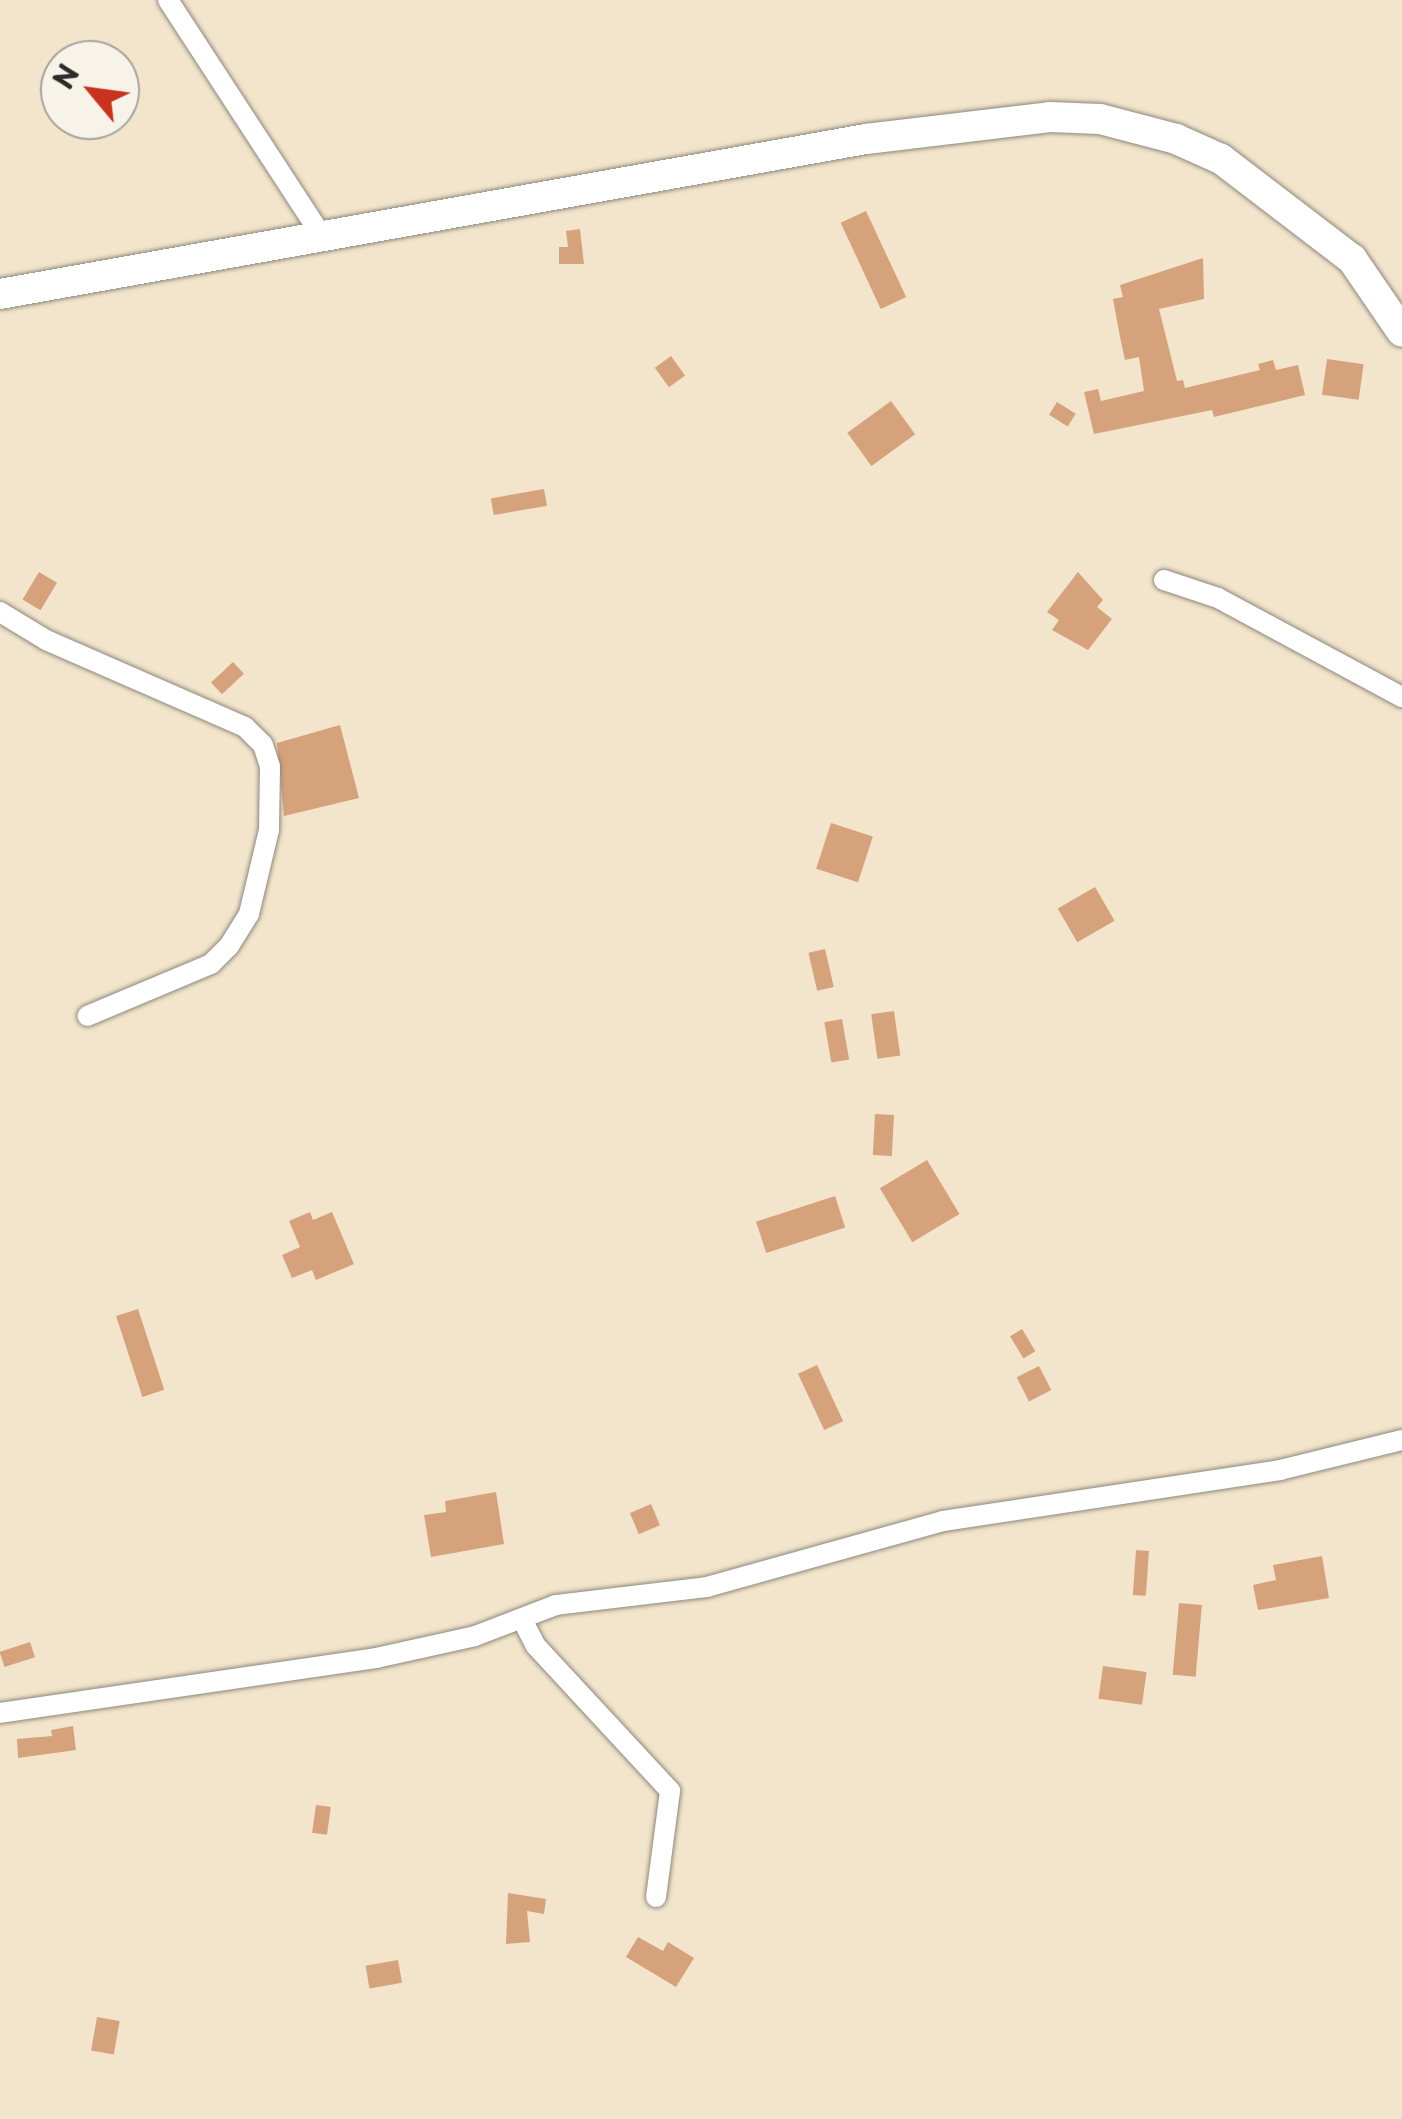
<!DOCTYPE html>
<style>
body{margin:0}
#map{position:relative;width:1402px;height:2119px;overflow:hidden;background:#f2e5cc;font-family:"Playpen Sans",sans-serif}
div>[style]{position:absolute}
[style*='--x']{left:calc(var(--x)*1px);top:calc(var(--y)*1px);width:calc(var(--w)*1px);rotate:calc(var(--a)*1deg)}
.building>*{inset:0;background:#d6a27c;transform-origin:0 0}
.roads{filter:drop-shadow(0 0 2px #8e887c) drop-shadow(0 0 2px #8e887c)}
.street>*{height:20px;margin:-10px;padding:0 10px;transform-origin:10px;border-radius:10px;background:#fff}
.secondary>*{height:30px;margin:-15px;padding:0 15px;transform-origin:15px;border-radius:15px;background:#fff}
span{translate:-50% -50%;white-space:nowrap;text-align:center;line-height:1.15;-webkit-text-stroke:9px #f7f3e8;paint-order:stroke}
.north{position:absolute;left:40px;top:40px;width:100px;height:100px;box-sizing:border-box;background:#f7f3e8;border:2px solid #a5a39c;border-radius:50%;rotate:299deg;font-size:28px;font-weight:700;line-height:40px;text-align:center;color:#2b2b2b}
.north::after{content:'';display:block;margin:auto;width:35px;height:45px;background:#c8321e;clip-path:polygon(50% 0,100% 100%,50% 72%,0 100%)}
</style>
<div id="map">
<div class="building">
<i style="left:866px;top:211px;width:95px;height:28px;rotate:65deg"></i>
<i style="clip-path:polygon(580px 229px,584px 264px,559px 264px,559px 247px,568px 247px,566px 231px)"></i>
<i style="clip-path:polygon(1203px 258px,1204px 299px,1159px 309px,1177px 381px,1183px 380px,1185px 388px,1260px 370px,1258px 364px,1273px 360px,1276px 370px,1298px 365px,1305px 395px,1214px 417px,1212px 410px,1094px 434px,1084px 392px,1098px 389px,1101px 401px,1144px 391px,1139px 357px,1125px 360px,1120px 337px,1113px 299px,1123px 297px,1120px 285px)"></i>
<i style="left:671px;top:356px;width:24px;height:20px;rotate:54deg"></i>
<i style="left:1327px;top:359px;width:37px;height:36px;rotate:8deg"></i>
<i style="left:891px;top:401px;width:41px;height:54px;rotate:54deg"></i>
<i style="left:1057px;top:402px;width:22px;height:15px;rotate:32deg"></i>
<i style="left:544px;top:489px;width:17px;height:54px;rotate:80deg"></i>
<i style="left:39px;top:572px;width:21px;height:32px;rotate:31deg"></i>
<i style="clip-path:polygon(1078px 572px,1103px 600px,1097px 607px,1112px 619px,1088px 650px,1052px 630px,1059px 620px,1047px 612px)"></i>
<i style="left:233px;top:662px;width:16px;height:30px;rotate:47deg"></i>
<i style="clip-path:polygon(340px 725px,359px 798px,284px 816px,277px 743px)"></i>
<i style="left:831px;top:823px;width:44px;height:48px;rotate:18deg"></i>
<i style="left:1095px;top:887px;width:39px;height:43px;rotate:60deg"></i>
<i style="left:825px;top:949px;width:39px;height:17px;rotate:77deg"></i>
<i style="left:894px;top:1011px;width:45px;height:23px;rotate:82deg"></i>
<i style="left:842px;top:1019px;width:41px;height:18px;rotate:80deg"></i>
<i style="left:875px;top:1114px;width:19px;height:41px;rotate:3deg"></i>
<i style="left:927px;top:1160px;width:63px;height:55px;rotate:59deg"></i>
<i style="left:835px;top:1196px;width:33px;height:83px;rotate:72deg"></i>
<i style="clip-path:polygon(310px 1212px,313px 1220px,332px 1212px,354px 1264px,316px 1280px,312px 1270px,292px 1278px,282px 1255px,300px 1247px,289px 1221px)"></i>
<i style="left:138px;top:1309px;width:85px;height:23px;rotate:72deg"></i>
<i style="left:1022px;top:1329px;width:26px;height:14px;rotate:59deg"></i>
<i style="left:817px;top:1365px;width:62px;height:21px;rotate:65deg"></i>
<i style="left:1039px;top:1366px;width:27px;height:25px;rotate:63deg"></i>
<i style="clip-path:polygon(496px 1492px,504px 1544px,431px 1557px,424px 1515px,446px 1512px,445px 1501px)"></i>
<i style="left:651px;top:1504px;width:23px;height:23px;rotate:67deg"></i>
<i style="left:1136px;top:1550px;width:13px;height:45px;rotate:4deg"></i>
<i style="clip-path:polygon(1322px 1556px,1329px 1598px,1258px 1610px,1253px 1585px,1276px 1580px,1273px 1565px)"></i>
<i style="left:1179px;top:1603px;width:23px;height:72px;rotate:5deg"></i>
<i style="left:30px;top:1642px;width:16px;height:32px;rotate:72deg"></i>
<i style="left:1103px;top:1666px;width:44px;height:33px;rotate:8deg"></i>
<i style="clip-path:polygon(73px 1726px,76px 1750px,18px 1758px,17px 1739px,52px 1736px,51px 1730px)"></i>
<i style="left:316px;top:1805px;width:15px;height:28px;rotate:8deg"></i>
<i style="clip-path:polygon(508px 1893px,546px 1899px,544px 1914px,527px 1911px,530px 1942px,506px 1944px)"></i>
<i style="clip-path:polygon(638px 1937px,663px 1951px,668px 1942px,694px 1958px,676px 1987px,626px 1957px)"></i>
<i style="left:398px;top:1960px;width:23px;height:33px;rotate:80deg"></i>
<i style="left:97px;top:2017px;width:23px;height:34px;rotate:10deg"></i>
</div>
<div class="roads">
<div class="street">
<i style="--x:168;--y:0;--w:277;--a:56.9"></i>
<i style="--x:1164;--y:580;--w:57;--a:18.4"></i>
<i style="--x:1218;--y:598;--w:209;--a:28.3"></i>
<i style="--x:0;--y:612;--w:54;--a:31.3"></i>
<i style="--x:46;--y:640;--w:217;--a:23.6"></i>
<i style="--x:245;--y:727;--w:25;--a:45"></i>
<i style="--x:263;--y:745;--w:22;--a:72"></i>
<i style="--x:270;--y:766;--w:64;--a:90.9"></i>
<i style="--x:269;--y:830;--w:86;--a:103.4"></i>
<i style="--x:249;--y:914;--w:38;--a:122"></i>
<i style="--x:229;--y:946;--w:25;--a:135"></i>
<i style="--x:211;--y:964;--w:134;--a:157.2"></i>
<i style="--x:523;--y:1621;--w:27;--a:63"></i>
<i style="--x:535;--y:1645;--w:199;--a:47.2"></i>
<i style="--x:670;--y:1791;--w:107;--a:97.5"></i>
<i style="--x:0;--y:1713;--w:380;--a:-8.3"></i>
<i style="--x:376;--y:1658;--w:101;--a:-12.5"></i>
<i style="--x:475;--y:1636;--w:87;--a:-20.9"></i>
<i style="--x:556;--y:1605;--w:152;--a:-6.8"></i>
<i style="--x:707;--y:1587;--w:245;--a:-15.6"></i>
<i style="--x:943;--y:1521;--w:341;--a:-8.6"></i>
<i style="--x:1280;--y:1470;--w:126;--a:-13.8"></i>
</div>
<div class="secondary">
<i style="--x:0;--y:294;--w:880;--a:-10.15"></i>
<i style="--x:866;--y:139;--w:185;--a:-6.8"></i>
<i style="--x:1050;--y:117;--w:50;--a:2.3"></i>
<i style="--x:1100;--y:119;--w:79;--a:14.7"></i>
<i style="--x:1176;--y:139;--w:49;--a:24"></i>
<i style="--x:1221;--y:159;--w:165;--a:37.4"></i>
<i style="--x:1352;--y:259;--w:88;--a:55.6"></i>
</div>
</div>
<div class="north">N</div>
</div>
